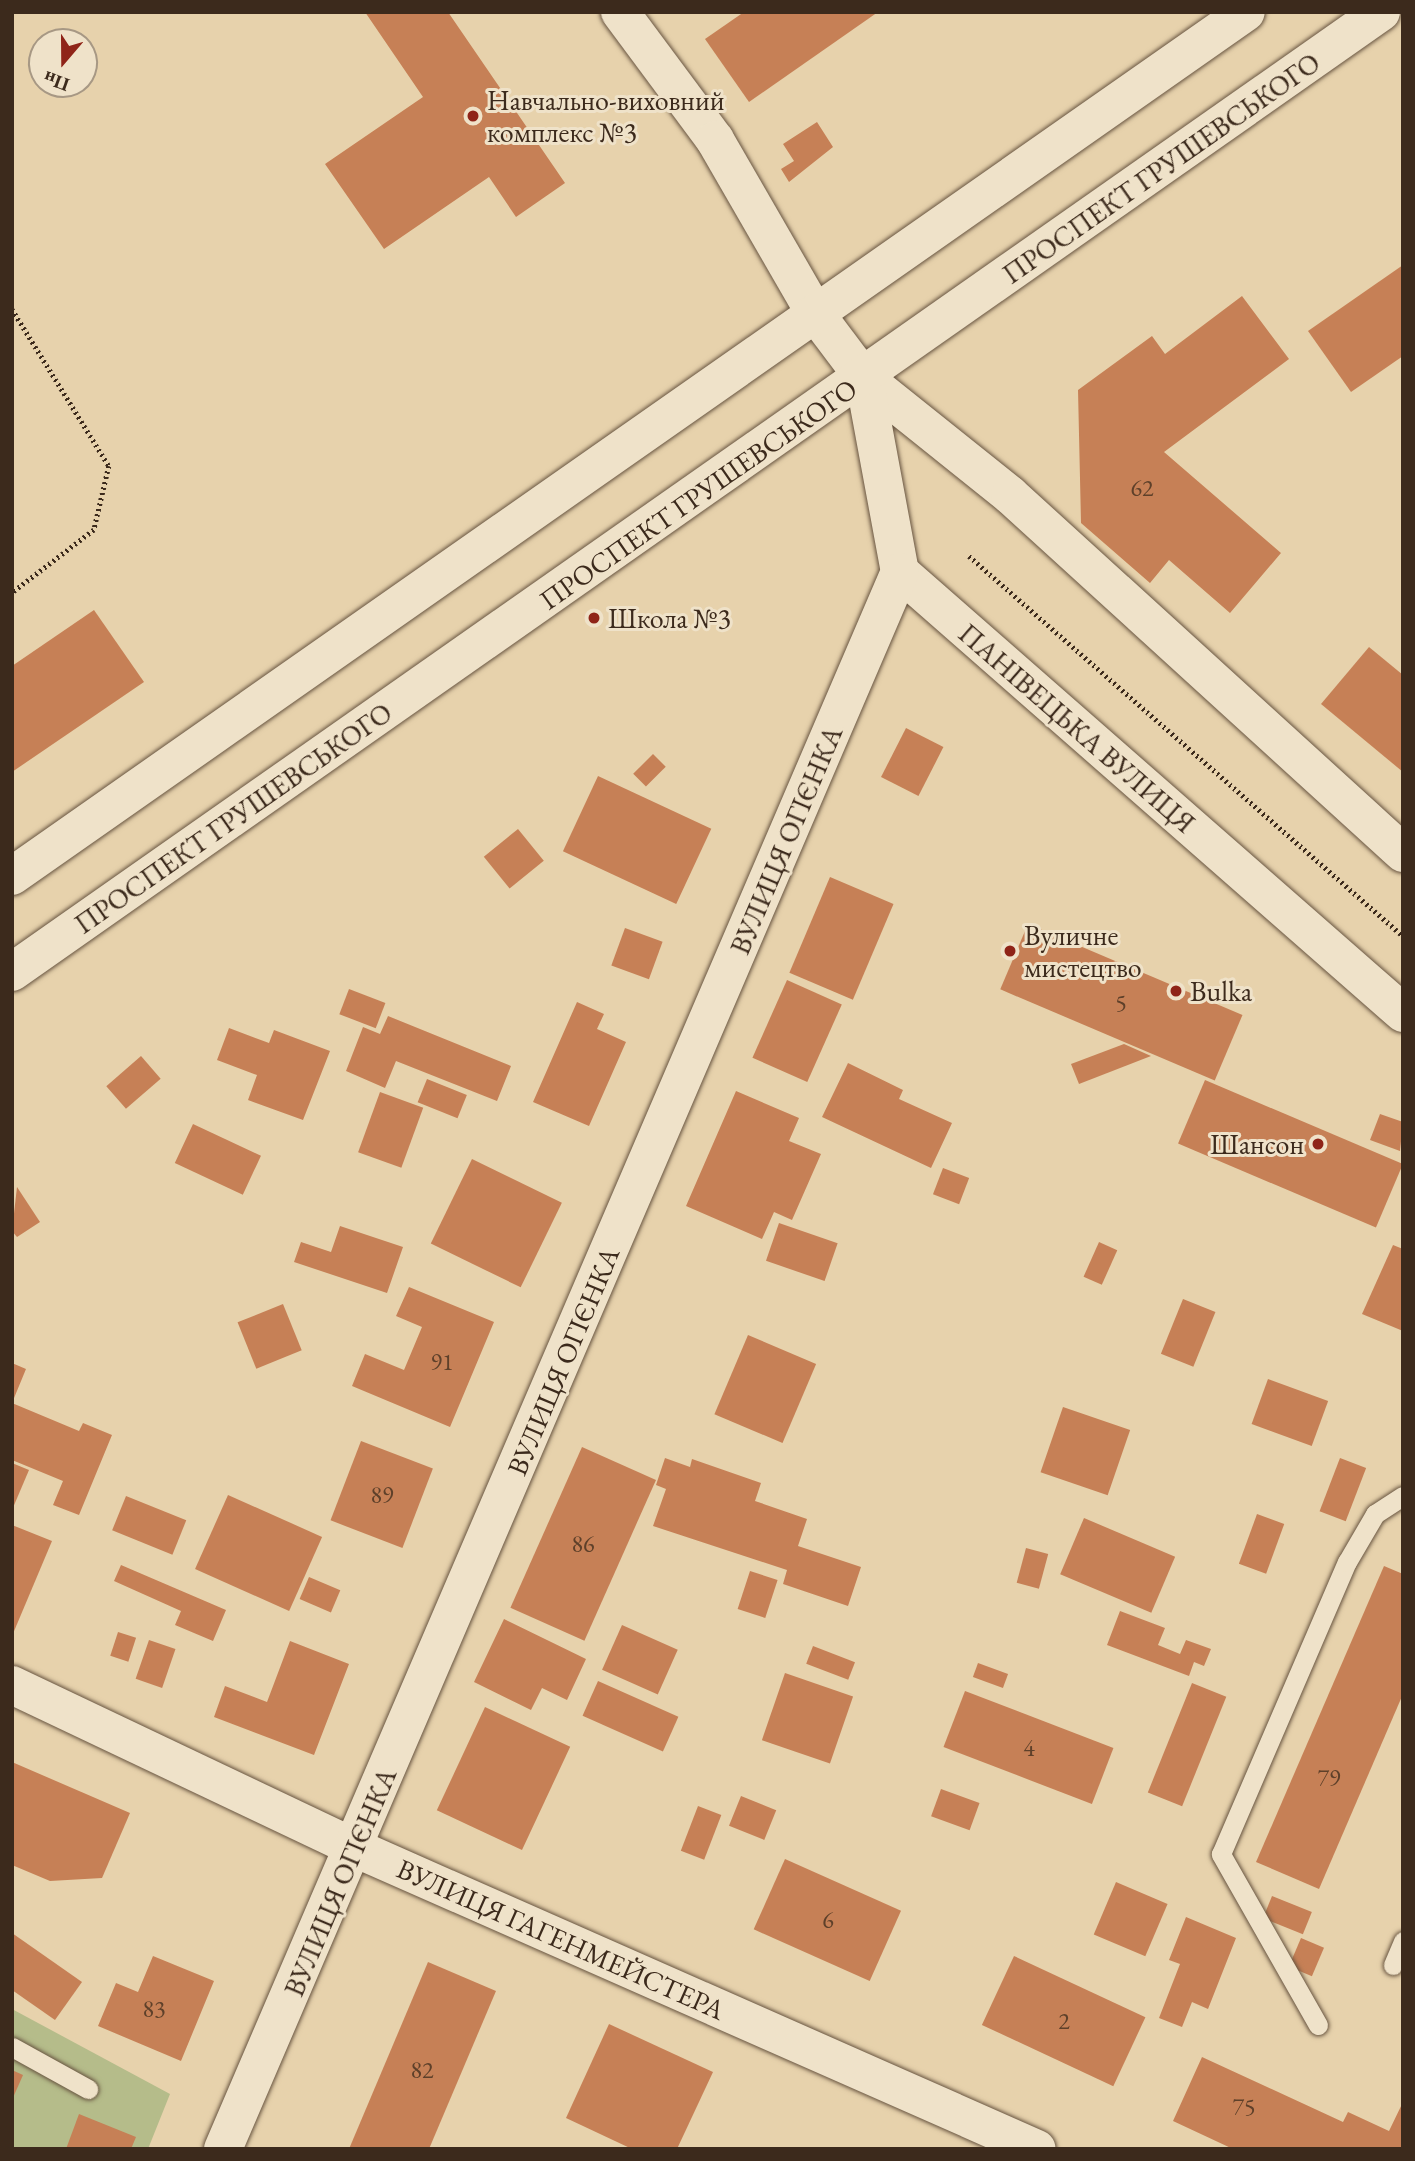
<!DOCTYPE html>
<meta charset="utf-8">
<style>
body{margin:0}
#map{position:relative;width:1415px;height:2161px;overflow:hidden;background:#e7d2ac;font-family:"EB Garamond",serif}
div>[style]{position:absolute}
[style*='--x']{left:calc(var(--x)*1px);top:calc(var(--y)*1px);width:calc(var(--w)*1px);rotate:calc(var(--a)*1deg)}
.green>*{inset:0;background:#b5bc8a}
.building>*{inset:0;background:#c68056;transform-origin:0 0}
.path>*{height:4.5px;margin-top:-2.25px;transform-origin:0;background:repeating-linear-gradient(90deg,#3c2a1c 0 2px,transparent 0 5.5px)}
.roads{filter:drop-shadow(0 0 2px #675440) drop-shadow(0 0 2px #675440)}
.service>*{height:19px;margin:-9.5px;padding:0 9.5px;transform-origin:9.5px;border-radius:9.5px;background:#efe2c9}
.minor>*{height:38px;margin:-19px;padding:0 19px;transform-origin:19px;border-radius:19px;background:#efe2c9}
.secondary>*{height:38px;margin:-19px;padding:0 19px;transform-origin:19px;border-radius:19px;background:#efe2c9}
.dots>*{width:19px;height:19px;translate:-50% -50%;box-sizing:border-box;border:4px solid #efe2c9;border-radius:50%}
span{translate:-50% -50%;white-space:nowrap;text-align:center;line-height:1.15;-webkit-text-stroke:6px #efe2c9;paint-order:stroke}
.number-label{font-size:24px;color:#5e402a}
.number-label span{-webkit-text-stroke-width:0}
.poi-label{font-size:28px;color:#3c2a1c}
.left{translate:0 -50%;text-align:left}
.right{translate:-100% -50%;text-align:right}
.street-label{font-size:28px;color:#3c2a1c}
.frame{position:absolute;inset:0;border:14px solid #3c2a1c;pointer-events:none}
.north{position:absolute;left:28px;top:28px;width:70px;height:70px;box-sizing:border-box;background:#efe2c9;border:2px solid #a79884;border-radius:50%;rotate:200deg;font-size:19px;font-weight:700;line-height:28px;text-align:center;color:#3c2a1c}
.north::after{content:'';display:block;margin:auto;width:24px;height:32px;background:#8f2418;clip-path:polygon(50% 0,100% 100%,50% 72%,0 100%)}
</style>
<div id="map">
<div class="green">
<i style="clip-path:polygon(12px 2009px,170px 2094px,148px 2149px,12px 2149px)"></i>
</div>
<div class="building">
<i style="clip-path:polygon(365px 12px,448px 12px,565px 183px,516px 217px,489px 177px,384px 249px,325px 164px,423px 97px)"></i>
<i style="clip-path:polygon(744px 12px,878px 12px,749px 102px,705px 39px)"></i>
<i style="clip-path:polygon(817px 122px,833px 147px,789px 182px,781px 169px,794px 161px,783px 144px)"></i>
<i style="clip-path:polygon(1403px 265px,1403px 356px,1351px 392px,1308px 331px)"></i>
<i style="clip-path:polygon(1242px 296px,1289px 359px,1164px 452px,1281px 553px,1230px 613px,1169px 560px,1150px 583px,1081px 523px,1078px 390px,1152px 336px,1165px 354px)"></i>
<i style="clip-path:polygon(94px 610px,144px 682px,12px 772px,12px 666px)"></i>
<i style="clip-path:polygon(1369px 647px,1403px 675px,1403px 772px,1321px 704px)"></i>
<i style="left:906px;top:728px;width:42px;height:55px;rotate:27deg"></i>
<i style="left:653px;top:754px;width:18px;height:28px;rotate:45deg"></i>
<i style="left:598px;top:776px;width:125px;height:83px;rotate:25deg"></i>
<i style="left:518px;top:829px;width:41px;height:44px;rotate:51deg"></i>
<i style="left:830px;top:877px;width:69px;height:104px;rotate:23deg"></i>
<i style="left:1028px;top:924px;width:233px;height:71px;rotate:23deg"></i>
<i style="left:625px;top:928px;width:40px;height:40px;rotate:20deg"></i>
<i style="left:787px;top:980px;width:60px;height:85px;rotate:24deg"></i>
<i style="left:349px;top:989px;width:39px;height:27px;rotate:21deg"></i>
<i style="clip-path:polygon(577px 1002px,604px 1014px,597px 1029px,626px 1042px,589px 1126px,533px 1102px)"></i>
<i style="clip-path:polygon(388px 1016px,511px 1066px,497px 1101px,396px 1061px,385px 1088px,346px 1071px,363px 1027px,380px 1034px)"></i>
<i style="clip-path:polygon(229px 1028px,269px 1043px,274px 1030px,330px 1051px,303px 1120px,248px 1100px,257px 1075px,217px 1060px)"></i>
<i style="clip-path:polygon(1124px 1044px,1151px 1056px,1079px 1084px,1071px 1064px)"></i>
<i style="left:141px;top:1056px;width:30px;height:46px;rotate:49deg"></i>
<i style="clip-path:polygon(848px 1063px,903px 1090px,899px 1099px,952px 1123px,931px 1168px,822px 1117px)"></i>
<i style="left:427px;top:1079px;width:43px;height:25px;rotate:22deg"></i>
<i style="left:1205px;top:1080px;width:215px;height:69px;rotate:23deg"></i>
<i style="clip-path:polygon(736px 1091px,799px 1118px,789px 1141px,821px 1154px,792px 1220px,774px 1212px,762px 1239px,686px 1206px)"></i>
<i style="left:380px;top:1092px;width:46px;height:64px;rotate:20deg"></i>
<i style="clip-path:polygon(1380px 1114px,1403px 1122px,1400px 1151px,1370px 1140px)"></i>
<i style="left:193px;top:1124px;width:75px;height:43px;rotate:25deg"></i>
<i style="left:472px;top:1159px;width:100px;height:94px;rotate:26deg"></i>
<i style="left:943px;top:1168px;width:28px;height:28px;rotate:21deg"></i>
<i style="clip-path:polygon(17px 1187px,40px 1222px,17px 1237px,12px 1231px)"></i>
<i style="left:779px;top:1223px;width:62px;height:40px;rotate:19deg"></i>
<i style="clip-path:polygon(340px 1226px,403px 1247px,387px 1293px,294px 1262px,301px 1242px,331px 1252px)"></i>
<i style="left:1099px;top:1242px;width:20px;height:38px;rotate:24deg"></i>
<i style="clip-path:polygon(1393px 1245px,1403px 1249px,1403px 1331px,1362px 1314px)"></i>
<i style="clip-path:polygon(409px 1287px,494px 1322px,450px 1427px,352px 1386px,365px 1354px,404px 1370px,422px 1327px,396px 1316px)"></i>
<i style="left:1183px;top:1299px;width:35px;height:59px;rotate:22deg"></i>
<i style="left:283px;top:1304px;width:50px;height:49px;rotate:68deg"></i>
<i style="left:748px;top:1335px;width:74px;height:86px;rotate:23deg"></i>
<i style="clip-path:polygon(12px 1363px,26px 1369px,12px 1403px,79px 1431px,83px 1423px,112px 1435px,79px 1515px,53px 1505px,63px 1481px,12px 1460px)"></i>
<i style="left:1268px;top:1379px;width:64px;height:48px;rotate:20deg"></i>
<i style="left:1063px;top:1407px;width:71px;height:69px;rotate:19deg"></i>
<i style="left:361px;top:1441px;width:77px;height:85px;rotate:21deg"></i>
<i style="left:582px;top:1447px;width:81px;height:176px;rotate:24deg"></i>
<i style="clip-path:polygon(665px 1458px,690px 1467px,692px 1459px,761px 1483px,755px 1501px,807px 1519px,798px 1546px,861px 1567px,848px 1606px,783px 1584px,787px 1570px,653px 1526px,666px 1489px,656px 1485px)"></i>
<i style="left:1340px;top:1458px;width:28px;height:57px;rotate:21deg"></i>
<i style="clip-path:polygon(12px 1463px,29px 1470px,12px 1510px)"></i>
<i style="left:228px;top:1495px;width:103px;height:81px;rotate:24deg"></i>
<i style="left:126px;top:1496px;width:65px;height:37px;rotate:22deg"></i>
<i style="left:1257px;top:1514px;width:29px;height:53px;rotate:20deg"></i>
<i style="left:1084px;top:1518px;width:99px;height:61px;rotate:23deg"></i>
<i style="clip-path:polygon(12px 1525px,52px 1541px,12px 1636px)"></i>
<i style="left:1026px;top:1548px;width:23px;height:36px;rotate:15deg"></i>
<i style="clip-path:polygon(121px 1565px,226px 1610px,213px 1641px,175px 1625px,181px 1611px,114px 1581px)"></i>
<i style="clip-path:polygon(1384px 1566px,1403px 1574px,1403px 1694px,1319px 1889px,1256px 1862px)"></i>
<i style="left:750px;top:1571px;width:29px;height:40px;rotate:18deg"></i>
<i style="left:309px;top:1577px;width:34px;height:24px;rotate:23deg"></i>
<i style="clip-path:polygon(1120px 1611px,1165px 1628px,1158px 1645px,1180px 1654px,1186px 1640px,1211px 1649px,1204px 1666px,1194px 1662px,1189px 1676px,1107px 1645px)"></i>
<i style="clip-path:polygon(504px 1619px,586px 1659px,567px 1700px,542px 1688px,531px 1710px,474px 1682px)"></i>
<i style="left:622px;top:1625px;width:61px;height:49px;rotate:24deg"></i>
<i style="left:118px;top:1632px;width:19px;height:25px;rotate:18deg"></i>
<i style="left:149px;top:1640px;width:28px;height:41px;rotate:19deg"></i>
<i style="clip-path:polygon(290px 1641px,349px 1664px,314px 1755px,214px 1717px,225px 1686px,267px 1702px)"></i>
<i style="left:813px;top:1646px;width:45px;height:19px;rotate:21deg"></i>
<i style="left:978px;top:1663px;width:32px;height:15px;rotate:20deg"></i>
<i style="left:785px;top:1673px;width:72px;height:71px;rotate:19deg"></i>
<i style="left:598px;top:1681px;width:88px;height:38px;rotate:24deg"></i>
<i style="left:1192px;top:1683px;width:37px;height:118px;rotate:22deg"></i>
<i style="left:965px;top:1691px;width:159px;height:60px;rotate:21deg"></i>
<i style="left:485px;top:1707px;width:94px;height:114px;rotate:25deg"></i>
<i style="clip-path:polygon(12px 1762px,130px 1813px,102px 1878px,50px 1881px,12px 1865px)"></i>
<i style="left:941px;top:1789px;width:41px;height:29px;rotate:20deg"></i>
<i style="left:741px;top:1796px;width:38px;height:32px;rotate:22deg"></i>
<i style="left:698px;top:1806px;width:25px;height:48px;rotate:21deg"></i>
<i style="left:785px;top:1859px;width:127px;height:77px;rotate:24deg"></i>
<i style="left:1116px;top:1882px;width:56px;height:57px;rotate:23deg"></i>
<i style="left:1272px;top:1896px;width:43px;height:24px;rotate:22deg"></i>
<i style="clip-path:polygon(1186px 1917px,1236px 1938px,1208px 2009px,1192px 2002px,1182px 2027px,1159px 2018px,1180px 1964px,1169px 1960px)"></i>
<i style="clip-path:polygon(12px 1933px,82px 1982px,55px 2020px,12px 1990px)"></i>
<i style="left:1301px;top:1938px;width:25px;height:31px;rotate:23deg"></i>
<i style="clip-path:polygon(153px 1956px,214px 1981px,181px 2061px,98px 2026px,116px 1983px,138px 1992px)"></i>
<i style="left:1014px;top:1956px;width:145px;height:76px;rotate:25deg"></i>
<i style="clip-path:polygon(428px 1962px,496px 1991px,429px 2149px,349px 2149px)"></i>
<i style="clip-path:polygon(609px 2024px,713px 2072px,677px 2149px,632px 2149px,566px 2118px)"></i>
<i style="clip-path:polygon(1202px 2057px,1343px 2122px,1348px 2112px,1389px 2131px,1403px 2102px,1403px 2149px,1233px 2149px,1173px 2121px)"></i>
<i style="clip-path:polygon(12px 2070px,23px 2075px,12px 2100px)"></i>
<i style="clip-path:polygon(79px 2114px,136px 2137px,131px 2149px,66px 2149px)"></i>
</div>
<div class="path">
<i style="--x:12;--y:309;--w:185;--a:58.3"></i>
<i style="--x:109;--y:466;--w:66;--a:103.2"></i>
<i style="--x:94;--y:530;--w:103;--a:142.5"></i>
<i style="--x:969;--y:556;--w:577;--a:41.2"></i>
</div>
<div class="roads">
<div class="service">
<i style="--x:1393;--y:1965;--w:26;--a:-67"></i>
<i style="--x:1318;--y:2025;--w:197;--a:-119.6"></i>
<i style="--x:1221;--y:1854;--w:318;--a:-66.7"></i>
<i style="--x:1347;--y:1562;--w:56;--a:-59.7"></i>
<i style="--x:1375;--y:1514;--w:33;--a:-33"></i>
<i style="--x:12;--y:2047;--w:87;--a:28.9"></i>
</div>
<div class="minor">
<i style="--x:620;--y:12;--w:159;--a:53.4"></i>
<i style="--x:715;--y:140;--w:200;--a:60"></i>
<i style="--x:815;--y:313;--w:81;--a:53"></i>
<i style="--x:864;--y:378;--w:187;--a:38.7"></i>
<i style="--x:1010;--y:495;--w:532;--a:42.33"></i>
<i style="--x:864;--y:378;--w:197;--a:79.5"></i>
<i style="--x:900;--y:572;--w:669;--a:41.24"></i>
<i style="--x:12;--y:1685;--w:380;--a:25.4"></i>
<i style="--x:355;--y:1848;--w:745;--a:23.81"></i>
<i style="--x:223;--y:2149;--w:1716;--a:-66.77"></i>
</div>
<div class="secondary">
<i style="--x:12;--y:876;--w:1506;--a:-35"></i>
<i style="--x:12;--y:972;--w:1672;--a:-35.04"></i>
</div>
</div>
<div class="dots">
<i style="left:473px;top:116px;background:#8f2418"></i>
<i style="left:594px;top:618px;background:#8f2418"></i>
<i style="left:1010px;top:951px;background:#8f2418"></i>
<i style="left:1176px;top:991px;background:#8f2418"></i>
<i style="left:1318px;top:1144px;background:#8f2418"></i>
</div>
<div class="number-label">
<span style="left:1142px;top:488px">62</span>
<span style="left:1121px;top:1003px">5</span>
<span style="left:442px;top:1362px">91</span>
<span style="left:382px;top:1495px">89</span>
<span style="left:583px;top:1544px">86</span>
<span style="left:1029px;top:1748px">4</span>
<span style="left:1329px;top:1778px">79</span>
<span style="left:828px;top:1920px">6</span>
<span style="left:154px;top:2009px">83</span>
<span style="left:1064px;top:2021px">2</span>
<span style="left:422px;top:2070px">82</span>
<span style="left:1244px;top:2107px">75</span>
</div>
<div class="poi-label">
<span class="left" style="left:487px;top:116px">Навчально-виховний<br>комплекс №3</span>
<span class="left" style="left:608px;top:618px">Школа №3</span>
<span class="left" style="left:1024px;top:951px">Вуличне<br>мистецтво</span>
<span class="left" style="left:1190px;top:991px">Bulka</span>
<span class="right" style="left:1304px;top:1144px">Шансон</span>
</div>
<div class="street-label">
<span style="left:1161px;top:168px;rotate:-35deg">ПРОСПЕКТ ГРУШЕВСЬКОГО</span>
<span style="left:698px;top:494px;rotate:-35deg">ПРОСПЕКТ ГРУШЕВСЬКОГО</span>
<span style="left:1077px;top:728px;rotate:41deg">ПАНІВЕЦЬКА ВУЛИЦЯ</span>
<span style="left:233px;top:818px;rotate:-35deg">ПРОСПЕКТ ГРУШЕВСЬКОГО</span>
<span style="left:786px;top:840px;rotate:-67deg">ВУЛИЦЯ ОГІЄНКА</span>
<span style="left:563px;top:1361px;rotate:-67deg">ВУЛИЦЯ ОГІЄНКА</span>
<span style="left:340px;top:1882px;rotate:-67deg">ВУЛИЦЯ ОГІЄНКА</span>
<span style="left:561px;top:1939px;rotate:24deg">ВУЛИЦЯ ГАГЕНМЕЙСТЕРА</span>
</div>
<div class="frame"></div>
<div class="north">Пн</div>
</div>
